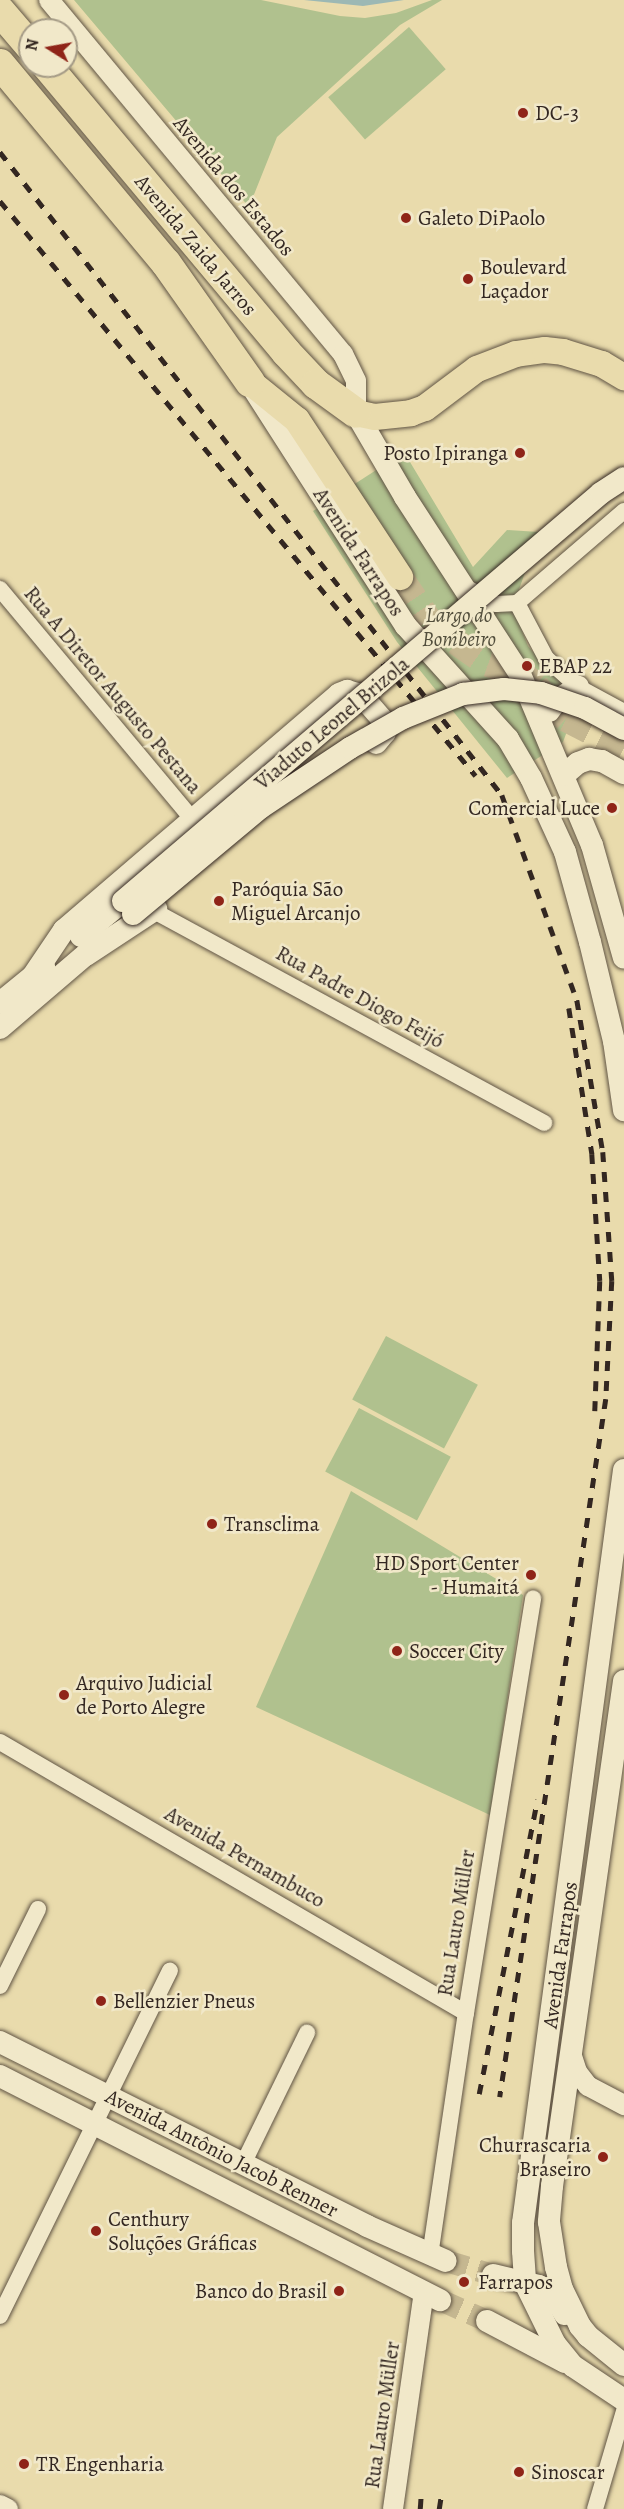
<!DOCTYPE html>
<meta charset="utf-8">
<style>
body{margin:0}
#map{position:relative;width:624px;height:2509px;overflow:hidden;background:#e9dbac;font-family:Alegreya,serif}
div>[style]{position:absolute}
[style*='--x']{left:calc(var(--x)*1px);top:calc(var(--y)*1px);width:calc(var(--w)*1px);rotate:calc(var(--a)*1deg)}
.green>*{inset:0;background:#b0c18e;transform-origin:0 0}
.water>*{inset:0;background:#9cb8b4}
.secondary-tunnel>*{height:22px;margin-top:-11px;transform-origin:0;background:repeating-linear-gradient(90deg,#c5b790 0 22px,transparent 0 33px)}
.primary-tunnel>*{height:26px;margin-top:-13px;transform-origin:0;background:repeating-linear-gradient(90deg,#c5b790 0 26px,transparent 0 39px)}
.roads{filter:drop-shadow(0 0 2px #605444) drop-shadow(0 0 2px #605444)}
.minor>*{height:16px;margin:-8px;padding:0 8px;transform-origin:8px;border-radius:8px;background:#f1e8c9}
.tertiary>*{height:20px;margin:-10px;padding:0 10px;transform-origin:10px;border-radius:10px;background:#f1e8c9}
.secondary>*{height:22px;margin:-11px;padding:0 11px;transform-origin:11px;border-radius:11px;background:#f1e8c9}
.primary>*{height:26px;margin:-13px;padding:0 13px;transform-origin:13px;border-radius:13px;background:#e9dbac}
.motorway>*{height:30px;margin:-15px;padding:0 15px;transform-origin:15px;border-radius:15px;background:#e9dbac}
.rail>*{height:4.5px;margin-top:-2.25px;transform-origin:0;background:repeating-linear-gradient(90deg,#332721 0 10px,transparent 0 20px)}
.bridges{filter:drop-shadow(0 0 2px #332721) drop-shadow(0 0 2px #332721)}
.secondary-bridge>*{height:22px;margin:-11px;padding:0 11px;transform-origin:11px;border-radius:11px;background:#f1e8c9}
.dots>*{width:16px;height:16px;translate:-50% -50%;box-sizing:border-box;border:3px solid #f1e8c9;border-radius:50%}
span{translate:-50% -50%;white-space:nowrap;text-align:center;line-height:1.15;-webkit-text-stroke:5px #f1e8c9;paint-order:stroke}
.poi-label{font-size:21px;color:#332721}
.left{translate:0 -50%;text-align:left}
.right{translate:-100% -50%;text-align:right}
.street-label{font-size:21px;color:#332721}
.park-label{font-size:21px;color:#524e3c;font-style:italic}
.north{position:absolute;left:18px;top:18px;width:60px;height:60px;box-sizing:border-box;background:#f1e8c9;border:2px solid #a59b86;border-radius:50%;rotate:281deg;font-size:16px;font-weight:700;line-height:24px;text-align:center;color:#332721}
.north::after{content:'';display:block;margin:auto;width:21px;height:27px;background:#8f2418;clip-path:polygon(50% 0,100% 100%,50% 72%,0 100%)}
</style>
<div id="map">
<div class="green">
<i style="clip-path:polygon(74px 0,261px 0,340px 16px,365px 18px,396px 13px,432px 0,442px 0,400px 25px,277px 137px,249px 207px)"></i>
<i style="left:409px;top:27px;width:56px;height:107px;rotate:49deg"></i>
<i style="clip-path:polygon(404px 452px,473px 567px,507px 530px,539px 532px,513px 607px,528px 646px,554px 676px,581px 694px,563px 742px,507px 778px,397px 642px,313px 511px)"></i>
<i style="left:386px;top:1336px;width:104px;height:72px;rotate:28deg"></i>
<i style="left:359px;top:1408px;width:104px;height:72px;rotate:28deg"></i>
<i style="clip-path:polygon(351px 1491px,523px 1595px,490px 1815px,256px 1707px)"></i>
</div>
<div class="water">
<i style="clip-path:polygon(304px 0,404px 0,363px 6px)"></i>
</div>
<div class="secondary-tunnel">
<i style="--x:446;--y:2261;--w:49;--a:16.6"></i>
<i style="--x:440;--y:2300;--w:51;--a:24.1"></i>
</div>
<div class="primary-tunnel">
<i style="--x:400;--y:577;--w:52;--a:56"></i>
<i style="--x:429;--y:620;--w:35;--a:39"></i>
<i style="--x:456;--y:642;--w:39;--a:35"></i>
<i style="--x:488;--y:664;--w:40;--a:18.9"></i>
<i style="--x:526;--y:677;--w:13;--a:39"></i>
<i style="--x:536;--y:685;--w:24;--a:55"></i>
<i style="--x:550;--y:705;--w:21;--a:41"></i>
<i style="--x:566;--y:719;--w:65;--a:27.3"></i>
</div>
<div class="roads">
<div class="minor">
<i style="--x:0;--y:589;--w:300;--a:50.1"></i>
<i style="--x:471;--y:590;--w:29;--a:29"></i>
<i style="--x:496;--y:604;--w:21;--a:-3"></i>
<i style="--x:517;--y:603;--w:141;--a:-40.7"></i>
<i style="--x:517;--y:603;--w:62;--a:62.2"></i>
<i style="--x:546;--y:658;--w:43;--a:42.2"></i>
<i style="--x:578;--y:687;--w:52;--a:28.5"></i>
<i style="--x:154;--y:911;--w:444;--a:28.5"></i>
<i style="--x:0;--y:1742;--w:539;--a:30.18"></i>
<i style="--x:0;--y:1986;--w:86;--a:-63.7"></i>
<i style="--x:244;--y:2162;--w:144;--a:-64"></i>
<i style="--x:430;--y:2256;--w:246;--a:-81.6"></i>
<i style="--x:466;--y:2013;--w:420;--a:-80.8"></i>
<i style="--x:0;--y:2316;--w:385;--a:-63.8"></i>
<i style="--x:595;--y:2509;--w:102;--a:-73.5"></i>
</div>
<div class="tertiary">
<i style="--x:49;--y:0;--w:460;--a:50.3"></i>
<i style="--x:343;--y:354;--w:30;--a:64"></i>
<i style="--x:356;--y:381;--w:32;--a:90"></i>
<i style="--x:571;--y:2053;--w:20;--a:72"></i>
<i style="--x:577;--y:2072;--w:18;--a:52"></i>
<i style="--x:588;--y:2086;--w:41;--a:27.8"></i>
<i style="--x:0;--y:2505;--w:9;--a:27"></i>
<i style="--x:393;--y:2509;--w:219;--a:-81.9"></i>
</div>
<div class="secondary">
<i style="--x:255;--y:391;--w:279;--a:57.3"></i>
<i style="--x:406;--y:626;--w:152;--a:47.9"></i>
<i style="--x:508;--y:739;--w:45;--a:59.5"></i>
<i style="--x:531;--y:778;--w:81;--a:65.3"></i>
<i style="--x:565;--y:852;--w:93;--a:74.5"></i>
<i style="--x:590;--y:942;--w:102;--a:76.4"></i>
<i style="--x:614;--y:1041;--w:70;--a:81.8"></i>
<i style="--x:356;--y:413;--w:97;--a:59.7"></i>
<i style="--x:405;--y:497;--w:211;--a:57"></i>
<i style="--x:520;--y:674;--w:186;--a:67.2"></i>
<i style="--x:592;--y:845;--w:117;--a:74.2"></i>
<i style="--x:549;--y:711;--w:14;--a:-54"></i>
<i style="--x:557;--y:700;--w:25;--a:-32"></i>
<i style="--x:564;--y:775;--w:18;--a:-41"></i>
<i style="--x:578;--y:763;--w:12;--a:-20"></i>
<i style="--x:589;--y:759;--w:13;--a:9"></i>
<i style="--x:602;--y:761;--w:25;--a:29"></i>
<i style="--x:81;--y:936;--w:55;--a:-39.8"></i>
<i style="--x:86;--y:955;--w:84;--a:-33.3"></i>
<i style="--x:33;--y:976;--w:55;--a:-56"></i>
<i style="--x:64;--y:930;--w:362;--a:-40.6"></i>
<i style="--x:339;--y:694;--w:9;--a:-21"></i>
<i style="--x:347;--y:691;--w:15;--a:16"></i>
<i style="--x:361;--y:695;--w:30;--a:49"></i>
<i style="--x:381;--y:718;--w:15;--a:74"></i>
<i style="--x:385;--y:732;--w:14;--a:129"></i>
<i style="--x:0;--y:1003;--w:57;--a:-39.3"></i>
<i style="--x:0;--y:1028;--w:129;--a:-40.6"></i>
<i style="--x:624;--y:1470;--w:760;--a:97.64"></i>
<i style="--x:523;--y:2223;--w:28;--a:90"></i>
<i style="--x:523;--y:2251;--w:32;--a:86"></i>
<i style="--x:525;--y:2283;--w:68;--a:63.8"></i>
<i style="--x:555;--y:2344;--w:28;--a:51"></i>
<i style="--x:573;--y:2366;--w:61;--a:33.7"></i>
<i style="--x:624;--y:1681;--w:510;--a:98.11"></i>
<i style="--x:552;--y:2186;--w:36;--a:95"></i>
<i style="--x:549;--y:2222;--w:46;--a:81.2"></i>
<i style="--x:556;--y:2267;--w:23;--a:75"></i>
<i style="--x:562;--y:2289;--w:41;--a:64.1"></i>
<i style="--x:580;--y:2326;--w:13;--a:51"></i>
<i style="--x:588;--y:2336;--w:46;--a:38.9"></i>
<i style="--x:0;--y:2042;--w:411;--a:26.6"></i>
<i style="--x:367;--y:2226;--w:86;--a:23.9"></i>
<i style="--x:0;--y:2076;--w:494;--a:27"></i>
<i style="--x:493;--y:2275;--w:47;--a:13.4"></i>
<i style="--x:539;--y:2286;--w:13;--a:27"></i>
<i style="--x:551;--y:2292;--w:26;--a:58"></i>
<i style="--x:487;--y:2321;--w:88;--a:27.7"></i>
</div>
<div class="primary">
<i style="--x:250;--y:382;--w:60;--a:39"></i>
<i style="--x:297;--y:420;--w:188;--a:56.7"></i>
<i style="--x:356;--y:413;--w:19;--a:12"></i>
<i style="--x:375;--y:417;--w:36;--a:-6"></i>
<i style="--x:411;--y:413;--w:15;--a:-20"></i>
<i style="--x:425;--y:408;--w:65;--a:-36.9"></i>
<i style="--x:477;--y:369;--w:42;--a:-21"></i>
<i style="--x:516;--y:354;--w:29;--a:-8"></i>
<i style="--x:545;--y:350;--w:18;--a:6"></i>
<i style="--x:563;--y:352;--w:41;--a:17.1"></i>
<i style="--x:602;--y:364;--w:26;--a:31"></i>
</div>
<div class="motorway">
<i style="--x:0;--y:11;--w:46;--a:49.4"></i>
<i style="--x:0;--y:64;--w:259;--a:50.2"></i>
<i style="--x:166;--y:263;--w:146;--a:54.8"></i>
<i style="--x:47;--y:66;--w:373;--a:50.1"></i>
<i style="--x:286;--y:352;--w:44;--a:46.8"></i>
<i style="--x:316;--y:384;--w:49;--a:35.9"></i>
</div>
</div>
<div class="rail">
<i style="--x:0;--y:152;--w:816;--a:52.02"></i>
<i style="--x:502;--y:795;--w:218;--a:69.9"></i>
<i style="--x:577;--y:1000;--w:154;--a:80.3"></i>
<i style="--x:603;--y:1152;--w:129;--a:86"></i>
<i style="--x:612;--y:1281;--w:118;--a:92.9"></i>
<i style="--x:606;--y:1399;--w:706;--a:98.64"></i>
<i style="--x:0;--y:201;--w:746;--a:50.38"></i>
<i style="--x:569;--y:1008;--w:148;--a:81"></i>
<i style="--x:592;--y:1154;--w:127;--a:86.4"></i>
<i style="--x:600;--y:1281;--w:133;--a:92.2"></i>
<i style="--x:479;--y:2094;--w:300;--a:-78.8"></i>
<i style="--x:420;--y:2509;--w:16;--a:-86"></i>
<i style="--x:439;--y:2509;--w:13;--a:-81"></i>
</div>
<div class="bridges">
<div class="secondary-bridge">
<i style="--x:123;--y:901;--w:628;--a:-40.48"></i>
<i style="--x:601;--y:493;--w:27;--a:-33"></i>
<i style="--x:133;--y:914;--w:165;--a:-39.8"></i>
<i style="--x:260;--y:808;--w:108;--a:-33.7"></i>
<i style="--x:350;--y:748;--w:61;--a:-29.5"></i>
<i style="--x:403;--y:718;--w:65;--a:-21.8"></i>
<i style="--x:463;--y:694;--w:41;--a:-7"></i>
<i style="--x:504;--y:689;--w:37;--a:6"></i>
<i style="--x:541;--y:693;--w:46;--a:18.8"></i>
<i style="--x:585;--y:708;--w:44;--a:28.3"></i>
</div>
</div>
<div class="dots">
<i style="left:523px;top:113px;background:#8f2418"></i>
<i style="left:406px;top:218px;background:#8f2418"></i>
<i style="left:468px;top:279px;background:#8f2418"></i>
<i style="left:520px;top:453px;background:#8f2418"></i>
<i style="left:527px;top:666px;background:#8f2418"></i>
<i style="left:612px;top:808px;background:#8f2418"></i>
<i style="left:219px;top:901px;background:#8f2418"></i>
<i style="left:212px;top:1524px;background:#8f2418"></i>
<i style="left:531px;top:1575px;background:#8f2418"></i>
<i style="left:397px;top:1651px;background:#8f2418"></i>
<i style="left:64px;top:1695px;background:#8f2418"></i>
<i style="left:101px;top:2001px;background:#8f2418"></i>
<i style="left:603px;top:2157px;background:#8f2418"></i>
<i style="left:96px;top:2231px;background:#8f2418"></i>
<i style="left:464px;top:2282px;background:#8f2418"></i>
<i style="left:339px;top:2291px;background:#8f2418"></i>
<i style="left:24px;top:2464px;background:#8f2418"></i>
<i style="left:519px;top:2472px;background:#8f2418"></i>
</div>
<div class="poi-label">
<span class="left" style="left:535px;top:113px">DC-3</span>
<span class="left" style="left:418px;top:218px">Galeto DiPaolo</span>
<span class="left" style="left:480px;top:279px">Boulevard<br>Laçador</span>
<span class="right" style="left:508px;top:453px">Posto Ipiranga</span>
<span class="left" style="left:539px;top:666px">EBAP 22</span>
<span class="right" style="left:600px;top:808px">Comercial Luce</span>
<span class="left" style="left:231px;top:901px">Paróquia São<br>Miguel Arcanjo</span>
<span class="left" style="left:224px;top:1524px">Transclima</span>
<span class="right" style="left:519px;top:1575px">HD Sport Center<br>- Humaitá</span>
<span class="left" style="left:409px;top:1651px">Soccer City</span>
<span class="left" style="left:76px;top:1695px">Arquivo Judicial<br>de Porto Alegre</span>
<span class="left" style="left:113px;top:2001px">Bellenzier Pneus</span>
<span class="right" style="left:591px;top:2157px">Churrascaria<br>Braseiro</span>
<span class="left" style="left:108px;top:2231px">Centhury<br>Soluções Gráficas</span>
<span class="left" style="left:478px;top:2282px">Farrapos</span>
<span class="right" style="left:327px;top:2291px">Banco do Brasil</span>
<span class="left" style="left:36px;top:2464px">TR Engenharia</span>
<span class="left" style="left:531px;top:2472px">Sinoscar</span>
</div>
<div class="street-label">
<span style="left:234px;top:186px;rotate:50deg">Avenida dos Estados</span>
<span style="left:196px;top:245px;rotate:50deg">Avenida Zaida Jarros</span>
<span style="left:359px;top:552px;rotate:57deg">Avenida Farrapos</span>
<span style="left:113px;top:690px;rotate:50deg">Rua A Diretor Augusto Pestana</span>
<span style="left:332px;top:723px;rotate:-40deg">Viaduto Leonel Brizola</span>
<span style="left:360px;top:997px;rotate:29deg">Rua Padre Diogo Feijó</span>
<span style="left:245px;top:1857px;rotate:30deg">Avenida Pernambuco</span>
<span style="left:456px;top:1923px;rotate:-81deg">Rua Lauro Müller</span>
<span style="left:560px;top:1955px;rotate:-82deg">Avenida Farrapos</span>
<span style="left:222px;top:2153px;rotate:27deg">Avenida Antônio Jacob Renner</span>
<span style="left:382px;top:2415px;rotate:-82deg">Rua Lauro Müller</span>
</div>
<div class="park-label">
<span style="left:459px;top:627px">Largo do<br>Bombeiro</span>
</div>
<div class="north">N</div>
</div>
